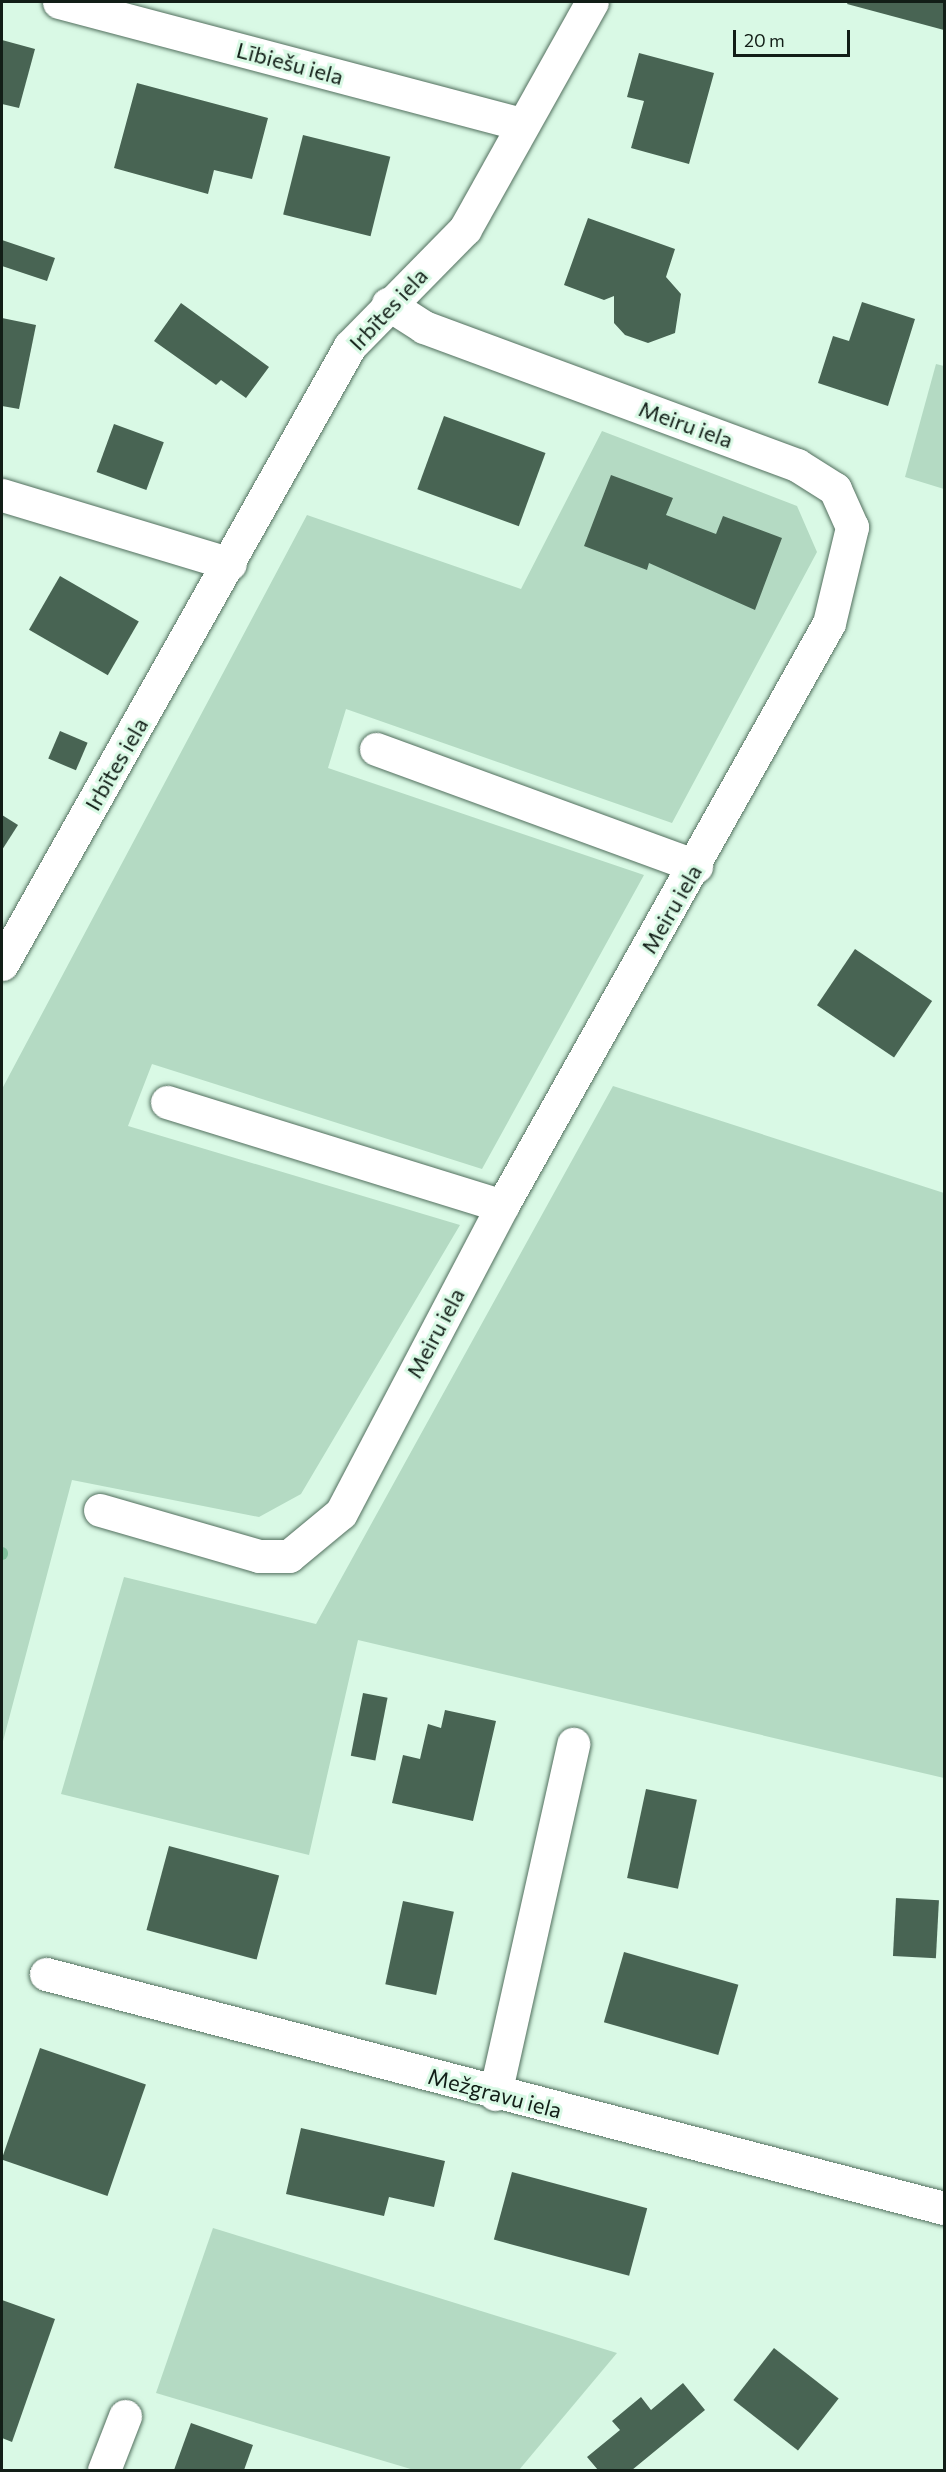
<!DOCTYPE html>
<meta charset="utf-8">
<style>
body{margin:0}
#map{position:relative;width:946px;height:2472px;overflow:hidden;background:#d9f9e5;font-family:Commissioner,sans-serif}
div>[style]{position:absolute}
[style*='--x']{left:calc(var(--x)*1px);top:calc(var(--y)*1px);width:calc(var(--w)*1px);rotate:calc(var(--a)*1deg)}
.green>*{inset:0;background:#b4dac3}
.stream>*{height:12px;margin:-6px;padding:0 6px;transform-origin:6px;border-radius:6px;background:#83c19d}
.building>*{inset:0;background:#486453;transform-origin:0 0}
.roads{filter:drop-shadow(0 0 2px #526f5e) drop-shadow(0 0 2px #526f5e)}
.minor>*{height:33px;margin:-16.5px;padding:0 16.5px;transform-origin:16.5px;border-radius:16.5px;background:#fff}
span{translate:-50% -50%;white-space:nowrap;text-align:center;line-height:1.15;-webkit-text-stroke:6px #d9f9e5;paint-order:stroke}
.street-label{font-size:22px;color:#121e17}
.frame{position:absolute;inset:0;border:3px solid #121e17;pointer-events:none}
.scale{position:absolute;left:733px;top:30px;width:117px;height:27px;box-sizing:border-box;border:3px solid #121e17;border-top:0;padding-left:8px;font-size:18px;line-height:21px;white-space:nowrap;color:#121e17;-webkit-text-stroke:4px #d9f9e5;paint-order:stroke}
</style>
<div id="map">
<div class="green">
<i style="clip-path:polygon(936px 364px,944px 366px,944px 489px,905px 477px)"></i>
<i style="clip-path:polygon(602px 431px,797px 506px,817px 552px,672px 823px,346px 709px,328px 768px,644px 875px,482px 1169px,152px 1064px,128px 1126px,460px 1225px,301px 1494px,259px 1517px,72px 1480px,2px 1745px,2px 1089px,307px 515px,521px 589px)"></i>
<i style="clip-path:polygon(613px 1086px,944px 1193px,944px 1778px,358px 1640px,309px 1855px,61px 1794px,124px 1577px,316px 1624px)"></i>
<i style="clip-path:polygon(213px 2228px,617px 2353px,519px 2470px,414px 2470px,156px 2393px)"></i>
</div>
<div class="stream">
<i style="--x:2;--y:1553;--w:1;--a:90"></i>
</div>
<div class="building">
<i style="clip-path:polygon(848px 2px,944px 2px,944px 30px,847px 4px)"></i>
<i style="clip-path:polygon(2px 40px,35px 49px,19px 108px,2px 104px)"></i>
<i style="clip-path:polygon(639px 53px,714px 73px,689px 164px,631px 148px,644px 101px,627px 97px)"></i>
<i style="clip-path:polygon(137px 83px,268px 118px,252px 179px,214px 170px,208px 194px,114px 168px)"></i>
<i style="left:303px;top:135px;width:90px;height:82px;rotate:14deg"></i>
<i style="clip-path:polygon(588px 218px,675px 249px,666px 277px,681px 294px,675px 333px,648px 343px,625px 335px,614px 323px,614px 296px,604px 300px,564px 285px)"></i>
<i style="clip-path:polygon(2px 240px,55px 258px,47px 281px,2px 266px)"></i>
<i style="clip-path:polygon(862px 302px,915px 319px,888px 406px,818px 383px,833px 336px,849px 341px)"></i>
<i style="clip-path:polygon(181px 303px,269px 367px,246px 398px,221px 380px,216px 385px,154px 341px)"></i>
<i style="clip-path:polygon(2px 318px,36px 325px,19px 409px,2px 406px)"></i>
<i style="left:444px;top:416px;width:108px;height:78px;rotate:20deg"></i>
<i style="left:114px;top:424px;width:53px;height:51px;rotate:20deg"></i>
<i style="clip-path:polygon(611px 475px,673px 498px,666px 515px,716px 534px,723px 516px,782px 538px,755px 610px,649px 563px,647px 570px,584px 546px)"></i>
<i style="left:60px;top:576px;width:91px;height:62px;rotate:30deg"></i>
<i style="left:60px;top:731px;width:30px;height:30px;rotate:23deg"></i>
<i style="clip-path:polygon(2px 815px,18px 825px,2px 850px)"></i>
<i style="left:855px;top:949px;width:93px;height:68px;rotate:34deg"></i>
<i style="left:363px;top:1693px;width:25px;height:64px;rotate:11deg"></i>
<i style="clip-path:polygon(445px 1710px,496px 1721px,473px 1821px,392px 1803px,403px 1755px,420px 1759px,428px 1724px,441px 1728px)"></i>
<i style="left:646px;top:1789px;width:52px;height:91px;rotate:12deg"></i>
<i style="left:169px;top:1846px;width:114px;height:87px;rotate:15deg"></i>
<i style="left:896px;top:1898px;width:43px;height:58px;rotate:3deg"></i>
<i style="left:403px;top:1901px;width:52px;height:85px;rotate:12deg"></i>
<i style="left:624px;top:1952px;width:119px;height:73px;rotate:16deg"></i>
<i style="left:40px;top:2048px;width:112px;height:118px;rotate:19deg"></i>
<i style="clip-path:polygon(301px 2128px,445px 2161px,434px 2207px,389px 2197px,384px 2216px,286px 2194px)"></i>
<i style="left:512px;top:2172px;width:140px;height:70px;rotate:15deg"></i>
<i style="clip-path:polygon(2px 2300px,55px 2319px,12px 2442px,2px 2438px)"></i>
<i style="left:774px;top:2348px;width:82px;height:66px;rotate:38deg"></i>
<i style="clip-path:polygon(683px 2383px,705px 2410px,632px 2470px,598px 2470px,587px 2457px,620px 2430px,612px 2421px,641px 2397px,651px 2410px)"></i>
<i style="clip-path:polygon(191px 2423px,253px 2445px,244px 2470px,174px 2470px)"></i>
</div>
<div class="roads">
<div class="minor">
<i style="--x:59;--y:2;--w:477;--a:14.8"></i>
<i style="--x:2;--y:495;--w:238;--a:16.8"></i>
<i style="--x:376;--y:749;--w:341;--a:20.1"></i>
<i style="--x:2;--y:964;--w:709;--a:-60.62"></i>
<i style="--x:350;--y:346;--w:164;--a:-45.5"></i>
<i style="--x:465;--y:229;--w:260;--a:-60.8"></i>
<i style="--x:167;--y:1102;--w:351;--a:17.2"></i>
<i style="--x:100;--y:1510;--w:166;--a:16.1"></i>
<i style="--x:259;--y:1556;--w:30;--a:0"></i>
<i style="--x:289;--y:1556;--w:67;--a:-39.6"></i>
<i style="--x:341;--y:1513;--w:347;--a:-62.3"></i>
<i style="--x:502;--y:1206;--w:668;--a:-60.71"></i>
<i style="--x:829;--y:623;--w:99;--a:-76.5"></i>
<i style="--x:852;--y:527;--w:42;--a:-114.1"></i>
<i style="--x:835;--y:489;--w:45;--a:-147.7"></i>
<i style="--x:797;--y:465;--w:398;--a:-159.7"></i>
<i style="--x:424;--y:327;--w:43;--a:-147.4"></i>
<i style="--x:46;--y:1974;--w:928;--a:14.61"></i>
<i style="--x:495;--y:2094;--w:359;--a:-77.4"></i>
<i style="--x:104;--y:2470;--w:58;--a:-68.7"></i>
</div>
</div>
<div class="street-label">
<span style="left:290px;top:63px;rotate:15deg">Lībiešu iela</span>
<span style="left:388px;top:309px;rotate:-47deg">Irbītes iela</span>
<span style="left:686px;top:424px;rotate:20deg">Meiru iela</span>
<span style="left:116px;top:764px;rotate:-60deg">Irbītes iela</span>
<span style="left:671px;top:909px;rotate:-60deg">Meiru iela</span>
<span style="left:435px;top:1333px;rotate:-62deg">Meiru iela</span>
<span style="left:495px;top:2093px;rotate:15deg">Mežgravu iela</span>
</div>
<div class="frame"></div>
<div class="scale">20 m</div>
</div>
